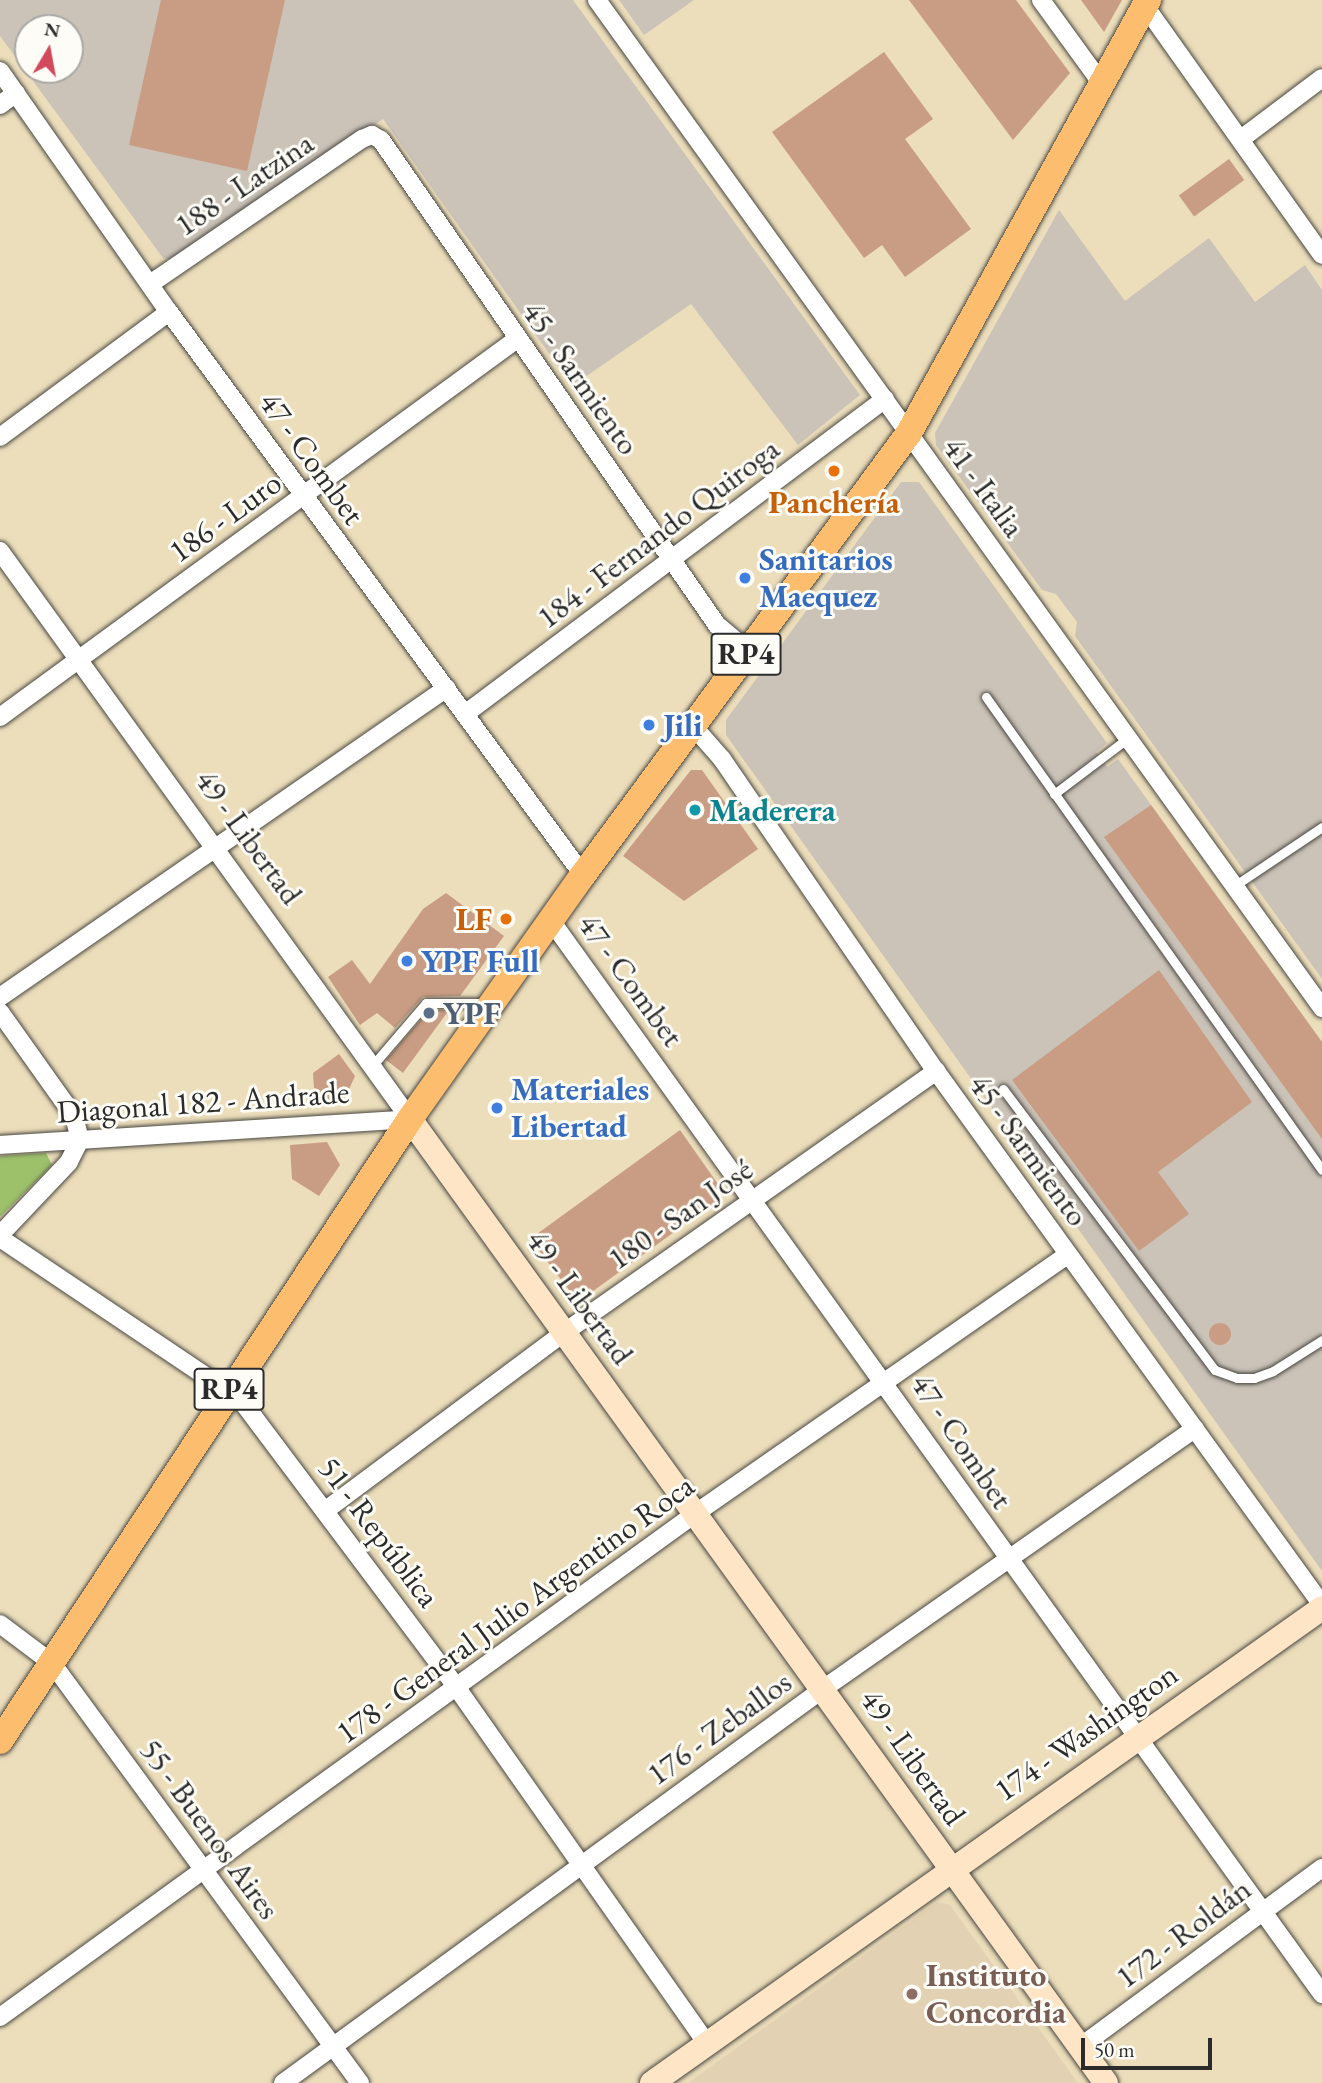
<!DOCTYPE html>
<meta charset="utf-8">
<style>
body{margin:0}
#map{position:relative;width:1322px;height:2083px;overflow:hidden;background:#ecdebb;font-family:"EB Garamond",serif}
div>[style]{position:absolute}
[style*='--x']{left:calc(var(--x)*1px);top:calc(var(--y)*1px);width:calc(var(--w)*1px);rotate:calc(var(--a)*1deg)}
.built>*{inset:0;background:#e3d1b4}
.industrial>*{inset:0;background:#cbc3b8}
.green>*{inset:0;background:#9dc16b}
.building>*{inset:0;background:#c99d83;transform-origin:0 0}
.round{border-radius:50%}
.roads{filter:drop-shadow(0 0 2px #484641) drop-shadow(0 0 2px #484641)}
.lane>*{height:9px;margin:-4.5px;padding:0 4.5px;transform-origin:4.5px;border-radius:4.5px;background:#fff}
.street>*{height:18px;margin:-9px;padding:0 9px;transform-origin:9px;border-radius:9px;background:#fff}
.secondary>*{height:24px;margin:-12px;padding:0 12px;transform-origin:12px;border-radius:12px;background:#fee5c5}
.primary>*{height:26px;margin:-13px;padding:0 13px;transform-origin:13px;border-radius:13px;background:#fcbd6f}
.dots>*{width:19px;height:19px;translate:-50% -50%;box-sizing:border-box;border:4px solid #fdfcf7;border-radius:50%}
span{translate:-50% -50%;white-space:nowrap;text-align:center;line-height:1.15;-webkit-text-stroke:6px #fdfcf7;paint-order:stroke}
.shield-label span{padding:2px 5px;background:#fdfcf7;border:2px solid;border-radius:5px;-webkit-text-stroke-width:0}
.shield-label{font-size:30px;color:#2b2b2b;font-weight:700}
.street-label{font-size:32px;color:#2b2b2b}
.food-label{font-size:32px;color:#c56008;font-weight:700}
.right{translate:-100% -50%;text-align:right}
.shop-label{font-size:32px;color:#366cbe;font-weight:700}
.left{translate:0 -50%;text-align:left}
.culture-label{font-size:32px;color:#0d838f;font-weight:700}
.service-label{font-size:32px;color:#4e5e75;font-weight:700}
.education-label{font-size:32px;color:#785e54;font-weight:700}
.north{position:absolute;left:14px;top:14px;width:70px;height:70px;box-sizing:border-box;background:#fdfcf7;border:2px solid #a9a8a5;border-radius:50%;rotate:10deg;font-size:19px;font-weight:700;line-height:28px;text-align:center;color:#2b2b2b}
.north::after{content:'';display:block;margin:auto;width:24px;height:32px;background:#d1495b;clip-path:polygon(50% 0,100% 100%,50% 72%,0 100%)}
.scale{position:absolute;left:1081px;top:2038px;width:131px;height:32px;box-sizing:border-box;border:4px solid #2b2b2b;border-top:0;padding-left:9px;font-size:21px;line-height:24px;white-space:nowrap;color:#2b2b2b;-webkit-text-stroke:5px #fdfcf7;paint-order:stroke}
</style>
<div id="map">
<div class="built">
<i style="clip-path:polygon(937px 1902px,950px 1905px,1078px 2083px,688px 2083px)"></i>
</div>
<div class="industrial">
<i style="clip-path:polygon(evenodd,0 0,573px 0,860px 395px,798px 445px,691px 304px,572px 386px,383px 119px,174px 260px,163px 258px,0 36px,0 0,28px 28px,70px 28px,70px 70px,28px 70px,28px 28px)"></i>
<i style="clip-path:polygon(619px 0,694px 0,644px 35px)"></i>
<i style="clip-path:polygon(1059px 210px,1125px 301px,1209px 238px,1255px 302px,1305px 265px,1322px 290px,1322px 979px,1075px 636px,1077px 622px,1056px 594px,1042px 590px,936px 445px,935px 433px)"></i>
<i style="clip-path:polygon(901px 482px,919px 482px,1107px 743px,1096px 752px,1107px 767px,1118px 759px,1322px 1042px,1322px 1571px,726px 735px,726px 720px)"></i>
</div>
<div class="green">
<i style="clip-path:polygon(46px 1153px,52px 1165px,0 1217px,0 1156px)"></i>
</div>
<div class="building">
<i style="clip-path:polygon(161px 0,285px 0,247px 171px,129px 145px)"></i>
<i style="clip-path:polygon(909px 0,1016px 0,1070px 73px,1013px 140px)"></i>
<i style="clip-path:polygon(1081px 0,1122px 0,1104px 32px)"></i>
<i style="clip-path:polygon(884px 52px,933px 119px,905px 139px,971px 229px,905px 277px,882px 245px,864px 258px,772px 132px)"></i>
<i style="left:1229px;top:159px;width:26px;height:62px;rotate:54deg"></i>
<i style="clip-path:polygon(691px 770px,702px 770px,758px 849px,684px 901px,623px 856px)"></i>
<i style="clip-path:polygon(1151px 805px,1322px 1042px,1322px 1139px,1104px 837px)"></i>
<i style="clip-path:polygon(446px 893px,504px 936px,460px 996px,423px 997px,395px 1028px,377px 1013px,360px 1025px,328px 977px,352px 960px,370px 984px,423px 909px)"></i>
<i style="clip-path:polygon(1159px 970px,1252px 1102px,1158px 1172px,1189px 1214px,1139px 1251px,1012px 1080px)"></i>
<i style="clip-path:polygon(429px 1010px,449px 1010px,403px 1073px,386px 1060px)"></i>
<i style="clip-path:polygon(339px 1054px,355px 1076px,343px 1103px,315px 1105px,313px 1073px)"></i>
<i style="clip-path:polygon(680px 1130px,720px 1187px,718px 1200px,585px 1297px,573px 1295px,530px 1239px)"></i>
<i style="clip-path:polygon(327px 1142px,340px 1165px,319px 1196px,292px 1179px,290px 1145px)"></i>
<i class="round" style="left:1209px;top:1323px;width:22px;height:22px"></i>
</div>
<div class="roads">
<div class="lane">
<i style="--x:986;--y:697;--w:580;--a:54.61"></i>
<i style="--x:1054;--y:794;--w:93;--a:-37.1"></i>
<i style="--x:1234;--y:886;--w:106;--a:-33.8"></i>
<i style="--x:372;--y:1066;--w:83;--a:-49.4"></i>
<i style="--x:426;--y:1003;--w:62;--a:0"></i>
<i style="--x:1003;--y:1089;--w:352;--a:53"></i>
<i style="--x:1215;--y:1370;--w:23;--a:20"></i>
<i style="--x:1237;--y:1378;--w:17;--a:0"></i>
<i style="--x:1254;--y:1378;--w:20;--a:-20"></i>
<i style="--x:1273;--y:1371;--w:58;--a:-32.3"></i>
</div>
<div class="street">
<i style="--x:597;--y:0;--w:1242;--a:54.27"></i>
<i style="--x:1041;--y:0;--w:104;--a:54"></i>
<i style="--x:1145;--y:6;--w:305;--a:54.6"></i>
<i style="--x:0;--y:71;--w:294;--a:55"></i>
<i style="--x:169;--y:312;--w:699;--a:53.67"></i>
<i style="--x:0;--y:105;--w:20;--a:-37"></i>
<i style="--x:1241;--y:139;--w:101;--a:-37"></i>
<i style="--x:150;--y:284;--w:257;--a:-34.4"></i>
<i style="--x:362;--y:139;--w:11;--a:-22"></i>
<i style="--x:372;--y:135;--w:10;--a:29"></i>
<i style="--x:381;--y:140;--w:590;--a:55.29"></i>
<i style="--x:717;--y:625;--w:40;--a:40"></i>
<i style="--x:0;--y:437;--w:210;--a:-36.5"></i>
<i style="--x:0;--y:551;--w:701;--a:54.18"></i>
<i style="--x:465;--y:714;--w:525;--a:-36.87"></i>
<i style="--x:0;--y:717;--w:640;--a:-36.17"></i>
<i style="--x:693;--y:726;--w:44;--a:48.7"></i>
<i style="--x:722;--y:759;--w:378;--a:55.6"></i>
<i style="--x:936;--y:1071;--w:659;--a:54.14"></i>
<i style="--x:552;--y:922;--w:1320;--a:54.31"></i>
<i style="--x:0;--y:997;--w:543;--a:-34.66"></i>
<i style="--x:0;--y:1012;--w:128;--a:54.6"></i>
<i style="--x:74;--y:1116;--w:25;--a:76"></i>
<i style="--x:80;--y:1140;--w:25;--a:117"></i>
<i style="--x:69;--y:1162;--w:100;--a:133.4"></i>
<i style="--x:0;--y:1145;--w:411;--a:-3.6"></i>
<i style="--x:0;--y:1238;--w:290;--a:33.9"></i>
<i style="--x:241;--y:1400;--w:360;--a:53.1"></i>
<i style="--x:457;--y:1688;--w:433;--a:54.9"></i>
<i style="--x:326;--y:1510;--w:298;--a:-36.7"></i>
<i style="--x:565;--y:1332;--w:454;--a:-35.1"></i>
<i style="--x:0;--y:1624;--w:65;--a:36.9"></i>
<i style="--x:52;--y:1663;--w:521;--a:53.75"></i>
<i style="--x:0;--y:2017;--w:859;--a:-35.91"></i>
<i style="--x:696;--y:1513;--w:453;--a:-34.8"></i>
<i style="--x:1080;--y:2047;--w:301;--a:-36.5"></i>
<i style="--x:283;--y:2083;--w:668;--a:-36.12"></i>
<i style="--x:823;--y:1689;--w:454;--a:-35"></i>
</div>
<div class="secondary">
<i style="--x:410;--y:1119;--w:1189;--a:54.17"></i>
<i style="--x:652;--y:2083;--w:821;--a:-35.33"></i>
</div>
<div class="primary">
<i style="--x:0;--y:1741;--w:745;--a:-56.61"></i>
<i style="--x:410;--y:1119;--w:299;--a:-54.7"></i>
<i style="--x:583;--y:875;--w:549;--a:-53.59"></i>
<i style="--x:909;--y:433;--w:495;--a:-61.1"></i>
</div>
</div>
<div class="dots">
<i style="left:834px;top:471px;background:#e8710a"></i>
<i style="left:745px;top:578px;background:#3f7fe0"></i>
<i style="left:649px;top:725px;background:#3f7fe0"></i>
<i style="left:695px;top:810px;background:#0f9aa8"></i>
<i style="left:506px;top:919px;background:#e8710a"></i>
<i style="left:407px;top:961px;background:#3f7fe0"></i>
<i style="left:429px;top:1013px;background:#5c6f8a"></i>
<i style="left:497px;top:1108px;background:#3f7fe0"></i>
<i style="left:912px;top:1994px;background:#8d6e63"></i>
</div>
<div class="shield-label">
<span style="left:746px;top:654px">RP4</span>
<span style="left:229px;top:1389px">RP4</span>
</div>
<div class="street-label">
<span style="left:244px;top:184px;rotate:-34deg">188 - Latzina</span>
<span style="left:581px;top:378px;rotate:55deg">45 - Sarmiento</span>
<span style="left:312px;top:458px;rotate:54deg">47 - Combet</span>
<span style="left:984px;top:487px;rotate:54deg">41 - Italia</span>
<span style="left:225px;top:517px;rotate:-36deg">186 - Luro</span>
<span style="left:658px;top:533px;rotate:-37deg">184 - Fernando Quiroga</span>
<span style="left:249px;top:837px;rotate:54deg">49 - Libertad</span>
<span style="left:631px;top:980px;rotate:54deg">47 - Combet</span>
<span style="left:203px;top:1102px;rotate:-4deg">Diagonal 182 - Andrade</span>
<span style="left:1029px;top:1150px;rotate:54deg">45 - Sarmiento</span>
<span style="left:680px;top:1214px;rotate:-35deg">180 - San José</span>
<span style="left:580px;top:1297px;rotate:54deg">49 - Libertad</span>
<span style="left:962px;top:1441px;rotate:56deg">47 - Combet</span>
<span style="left:379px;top:1532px;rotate:53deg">51 - República</span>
<span style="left:515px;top:1609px;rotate:-36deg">178 - General Julio Argentino Roca</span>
<span style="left:719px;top:1728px;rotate:-36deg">176 - Zeballos</span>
<span style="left:1086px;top:1732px;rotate:-35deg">174 - Washington</span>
<span style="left:913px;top:1757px;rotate:55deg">49 - Libertad</span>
<span style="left:210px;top:1829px;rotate:54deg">55 - Buenos Aires</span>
<span style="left:1183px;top:1933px;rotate:-37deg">172 - Roldán</span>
</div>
<div class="food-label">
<span style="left:834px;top:502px">Panchería</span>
<span class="right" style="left:492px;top:919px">LF</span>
</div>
<div class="shop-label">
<span class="left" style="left:759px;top:578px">Sanitarios<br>Maequez</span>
<span class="left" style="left:663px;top:725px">Jili</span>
<span class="left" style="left:421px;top:961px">YPF Full</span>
<span class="left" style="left:511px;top:1108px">Materiales<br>Libertad</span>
</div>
<div class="culture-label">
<span class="left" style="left:709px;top:810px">Maderera</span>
</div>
<div class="service-label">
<span class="left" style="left:443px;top:1013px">YPF</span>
</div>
<div class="education-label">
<span class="left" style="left:926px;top:1994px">Instituto<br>Concordia</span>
</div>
<div class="north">N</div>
<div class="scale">50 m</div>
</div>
